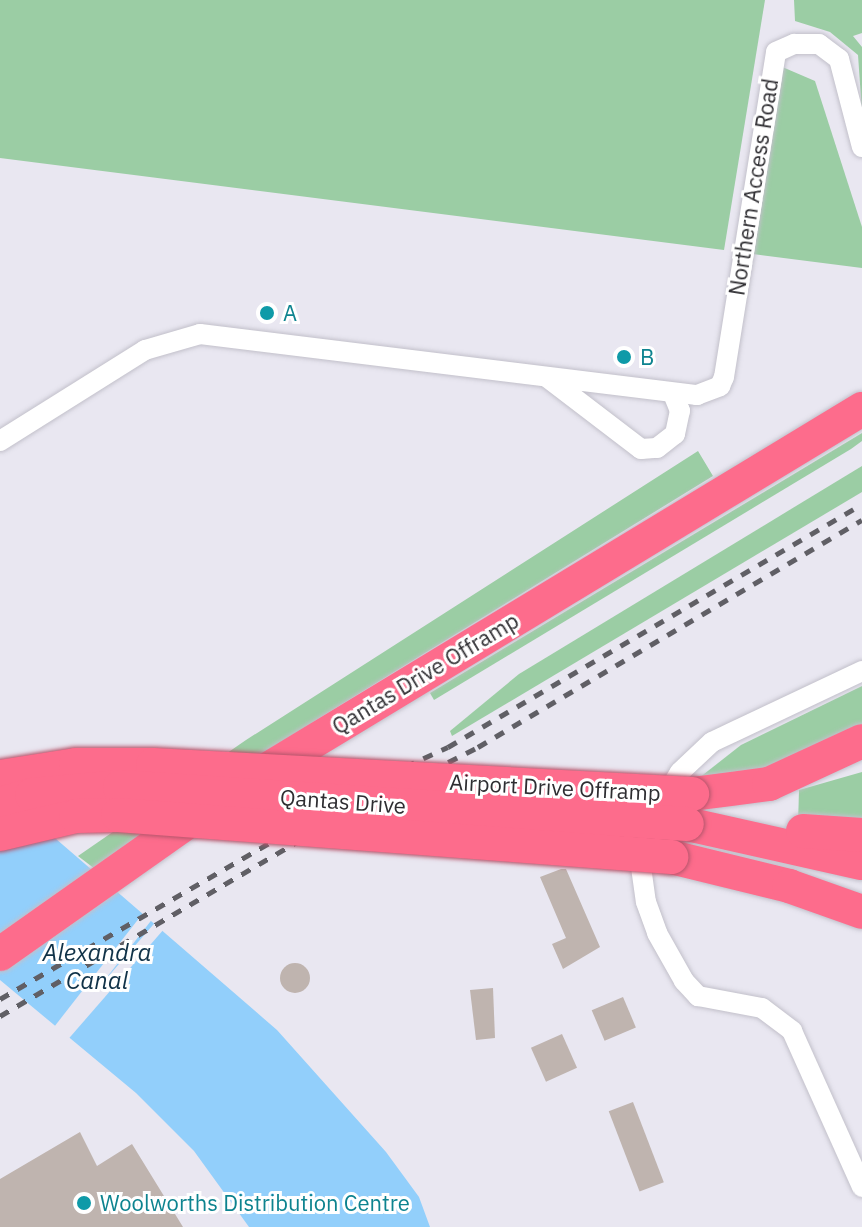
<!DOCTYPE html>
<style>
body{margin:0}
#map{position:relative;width:862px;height:1227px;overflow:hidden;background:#e9e7f1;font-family:"IBM Plex Sans",sans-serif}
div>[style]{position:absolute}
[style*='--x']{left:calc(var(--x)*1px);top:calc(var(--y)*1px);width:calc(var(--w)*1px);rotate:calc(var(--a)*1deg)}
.green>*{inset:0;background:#9bcda4}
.water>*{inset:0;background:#92cffb}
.pier>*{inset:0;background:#e9e7f1;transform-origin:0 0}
.building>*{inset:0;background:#bfb4af;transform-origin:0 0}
.round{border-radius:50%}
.roads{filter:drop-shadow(0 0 2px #c2c0ca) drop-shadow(0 0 2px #c2c0ca)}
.street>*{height:20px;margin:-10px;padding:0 10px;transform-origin:10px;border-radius:10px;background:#fff}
.highway>*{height:34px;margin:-17px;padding:0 17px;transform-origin:17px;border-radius:17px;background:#fd6c8c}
.rail>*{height:5px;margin-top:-2.5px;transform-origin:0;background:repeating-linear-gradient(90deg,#605f65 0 10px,transparent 0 20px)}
.bridges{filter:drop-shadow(0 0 2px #b5566c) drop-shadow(0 0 2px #b5566c)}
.highway-bridge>*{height:34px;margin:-17px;padding:0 17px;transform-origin:17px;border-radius:17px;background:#fd6c8c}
.dots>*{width:22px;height:22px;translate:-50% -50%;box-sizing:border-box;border:4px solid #fff;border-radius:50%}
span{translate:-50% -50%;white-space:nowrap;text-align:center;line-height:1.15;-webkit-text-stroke:6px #fff;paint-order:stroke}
.street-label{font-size:22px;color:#2e2d31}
.culture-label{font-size:22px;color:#0d838f}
.left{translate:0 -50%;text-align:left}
.water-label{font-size:24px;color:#103248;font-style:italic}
</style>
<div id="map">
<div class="green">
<i style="clip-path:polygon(0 0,765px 0,724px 250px,0 158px)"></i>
<i style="clip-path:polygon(794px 0,862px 0,862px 33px,853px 36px,862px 47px,862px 113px,858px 55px,830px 32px,795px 21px)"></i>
<i style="clip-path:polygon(780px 66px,815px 81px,862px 227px,862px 268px,753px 254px)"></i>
<i style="clip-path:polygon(862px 433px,862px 441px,851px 449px,434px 700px,430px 693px)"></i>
<i style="clip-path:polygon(698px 451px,713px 476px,316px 720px,95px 869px,78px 856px,246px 740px)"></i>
<i style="clip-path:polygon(862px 466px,862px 492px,452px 736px,450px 731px,519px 674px)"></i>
<i style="clip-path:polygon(862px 686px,862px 725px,760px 771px,699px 778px,741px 745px)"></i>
<i style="clip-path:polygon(862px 772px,862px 830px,798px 825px,799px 790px)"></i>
</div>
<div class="water">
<i style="clip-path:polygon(0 784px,26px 813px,277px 1030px,386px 1152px,419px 1197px,430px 1227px,249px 1227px,194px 1151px,136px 1093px,0 980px)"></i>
</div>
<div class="pier">
<i style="left:147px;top:908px;width:11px;height:162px;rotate:38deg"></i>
<i style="left:159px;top:918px;width:11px;height:162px;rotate:41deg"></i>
</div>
<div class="building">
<i style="clip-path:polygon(561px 869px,566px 869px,600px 947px,563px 969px,552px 944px,566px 938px,540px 877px)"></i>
<i class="round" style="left:280px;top:963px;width:30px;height:30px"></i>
<i style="clip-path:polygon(493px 988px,495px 1038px,476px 1040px,470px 990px)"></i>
<i style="left:623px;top:997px;width:33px;height:34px;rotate:67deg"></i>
<i style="left:562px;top:1034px;width:37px;height:34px;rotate:66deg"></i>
<i style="left:633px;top:1102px;width:86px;height:26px;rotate:69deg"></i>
<i style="clip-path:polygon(80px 1132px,97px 1166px,132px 1144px,183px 1227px,0 1227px,0 1179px)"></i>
</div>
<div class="roads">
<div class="street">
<i style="--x:548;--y:378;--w:117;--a:37.4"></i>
<i style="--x:641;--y:449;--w:16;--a:-4"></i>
<i style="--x:657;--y:448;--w:23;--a:-38"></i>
<i style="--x:675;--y:434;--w:24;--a:-78"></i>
<i style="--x:680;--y:411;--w:18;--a:-112"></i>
<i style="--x:0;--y:441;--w:171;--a:-32.1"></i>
<i style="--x:145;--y:350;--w:57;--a:-16.2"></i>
<i style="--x:200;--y:334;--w:501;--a:7"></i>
<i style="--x:697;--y:395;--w:25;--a:-21"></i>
<i style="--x:720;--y:386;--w:10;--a:-66"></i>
<i style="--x:724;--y:377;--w:329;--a:-80.9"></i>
<i style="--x:776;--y:52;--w:20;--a:-24"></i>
<i style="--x:794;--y:44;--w:25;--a:0"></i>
<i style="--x:819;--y:44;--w:25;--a:37"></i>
<i style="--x:839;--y:59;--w:91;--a:75.4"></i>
<i style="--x:665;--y:797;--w:29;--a:-59"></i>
<i style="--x:680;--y:772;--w:44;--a:-43.2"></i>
<i style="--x:712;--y:742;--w:166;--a:-25.3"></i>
<i style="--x:646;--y:846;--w:22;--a:103"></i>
<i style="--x:641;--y:867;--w:35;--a:82"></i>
<i style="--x:646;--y:902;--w:33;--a:70"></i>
<i style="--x:657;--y:933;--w:55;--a:60.6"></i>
<i style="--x:684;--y:981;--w:21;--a:47"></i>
<i style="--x:698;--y:996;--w:65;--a:10.6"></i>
<i style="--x:762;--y:1008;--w:38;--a:37"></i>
<i style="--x:792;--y:1031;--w:171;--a:65.8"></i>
</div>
<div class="highway">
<i style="--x:250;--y:780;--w:716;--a:-31.22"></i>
<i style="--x:692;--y:794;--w:78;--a:-7.4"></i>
<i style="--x:769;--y:784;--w:102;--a:-24.8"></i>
<i style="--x:687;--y:824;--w:179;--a:12.6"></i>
<i style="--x:803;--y:831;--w:59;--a:3.9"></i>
<i style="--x:671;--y:857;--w:122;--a:13.8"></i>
<i style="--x:789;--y:886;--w:77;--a:19.6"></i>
<i style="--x:0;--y:954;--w:248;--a:-35.2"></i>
</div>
</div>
<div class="rail">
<i style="--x:0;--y:999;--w:447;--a:-30.1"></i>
<i style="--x:387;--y:775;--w:67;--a:-24.7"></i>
<i style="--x:448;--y:747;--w:480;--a:-30.4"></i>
<i style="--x:0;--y:1016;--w:395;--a:-30.4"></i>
<i style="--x:341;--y:816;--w:153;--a:-26.7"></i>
<i style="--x:478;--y:747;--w:446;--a:-30.6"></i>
</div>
<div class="bridges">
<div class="highway-bridge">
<i style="--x:0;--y:777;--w:77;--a:-9"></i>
<i style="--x:76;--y:765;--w:77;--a:0"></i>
<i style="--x:153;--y:765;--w:540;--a:3.08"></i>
<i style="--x:0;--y:804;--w:33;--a:-16"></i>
<i style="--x:32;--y:795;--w:88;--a:-5.2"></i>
<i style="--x:120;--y:787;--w:568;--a:3.73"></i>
<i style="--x:0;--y:834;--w:78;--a:-13.3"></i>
<i style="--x:76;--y:816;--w:42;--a:-1.4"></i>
<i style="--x:118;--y:815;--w:555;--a:4.34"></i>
</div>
</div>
<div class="dots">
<i style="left:267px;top:313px;background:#0f9aa8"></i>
<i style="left:624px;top:357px;background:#0f9aa8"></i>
<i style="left:84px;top:1203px;background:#0f9aa8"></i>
</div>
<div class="street-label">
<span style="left:753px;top:187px;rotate:-81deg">Northern Access Road</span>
<span style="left:425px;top:673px;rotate:-31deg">Qantas Drive Offramp</span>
<span style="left:555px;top:787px;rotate:3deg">Airport Drive Offramp</span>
<span style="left:343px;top:801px;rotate:4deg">Qantas Drive</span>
</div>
<div class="culture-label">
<span class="left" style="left:283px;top:313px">A</span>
<span class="left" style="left:640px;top:357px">B</span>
<span class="left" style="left:100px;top:1203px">Woolworths Distribution Centre</span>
</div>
<div class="water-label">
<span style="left:97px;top:967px">Alexandra<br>Canal</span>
</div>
</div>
